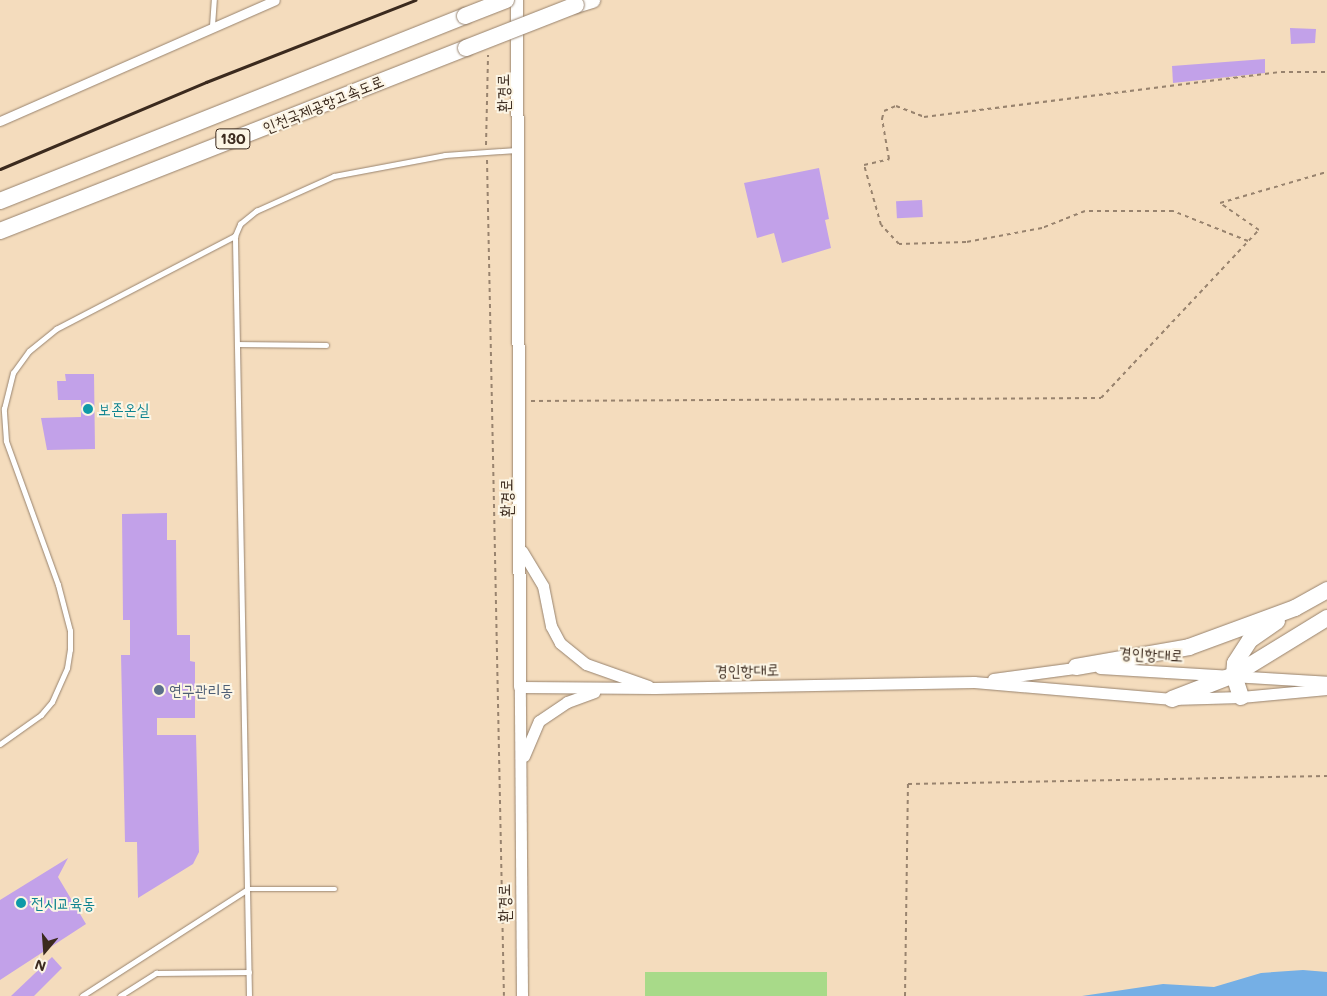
<!DOCTYPE html>
<meta charset="utf-8">
<style>
body{margin:0}
#map{position:relative;width:1327px;height:996px;overflow:hidden;background:#f4dcbd;font-family:Mali,"Poor Story",sans-serif}
div>[style]{position:absolute}
[style*='--x']{left:calc(var(--x)*1px);top:calc(var(--y)*1px);width:calc(var(--w)*1px);rotate:calc(var(--a)*1deg)}
.green>*{inset:0;background:#a8da89;transform-origin:0 0}
.water>*{inset:0;background:#75afe5}
.building>*{inset:0;background:#c2a1e9;transform-origin:0 0}
.path>*{height:2px;margin-top:-1px;transform-origin:0;background:repeating-linear-gradient(90deg,#98836e 0 4px,transparent 0 8px)}
.roads{filter:drop-shadow(0 0 1px #98836e) drop-shadow(0 0 1px #98836e)}
.service>*{height:4.5px;margin:-2.25px;padding:0 2.25px;transform-origin:2.25px;border-radius:2.25px;background:#fff}
.minor>*{height:9px;margin:-4.5px;padding:0 4.5px;transform-origin:4.5px;border-radius:4.5px;background:#fff}
.tertiary>*{height:11px;margin:-5.5px;padding:0 5.5px;transform-origin:5.5px;border-radius:5.5px;background:#fff}
.secondary>*{height:12px;margin:-6px;padding:0 6px;transform-origin:6px;border-radius:6px;background:#fff}
.motorway>*{height:16px;margin:-8px;padding:0 8px;transform-origin:8px;border-radius:8px;background:#fff}
.rail>*{height:3px;margin:-1.5px;padding:0 1.5px;transform-origin:1.5px;border-radius:1.5px;background:#3b2a1e}
.bridges{filter:drop-shadow(0 0 1px #98836e) drop-shadow(0 0 1px #98836e)}
.motorway-bridge>*{height:16px;margin:-8px;padding:0 8px;transform-origin:8px;border-radius:8px;background:#fff}
.dots>*{width:14px;height:14px;translate:-50% -50%;box-sizing:border-box;border:2px solid #fcf5e5;border-radius:50%}
span{translate:-50% -50%;white-space:nowrap;text-align:center;line-height:1.15;-webkit-text-stroke:4px #fcf5e5;paint-order:stroke}
.shield-label span{padding:1px 4px;background:#fcf5e5;border:1px solid;border-radius:4px;-webkit-text-stroke-width:0}
.shield-label{font-size:15px;color:#3b2a1e;font-weight:700}
.street-label{font-size:16px;color:#3b2a1e}
.culture-label{font-size:16px;color:#0d838f}
.left{translate:0 -50%;text-align:left}
.service-label{font-size:16px;color:#4e5e75}
.north{position:absolute;left:20px;top:926px;width:50px;height:50px;-webkit-text-stroke:4px #fcf5e5;paint-order:stroke;rotate:198deg;font-size:14px;font-weight:700;line-height:20px;text-align:center;color:#3b2a1e}
.north::after{content:'';display:block;margin:auto;width:18px;height:22px;background:#3b2a1e;clip-path:polygon(50% 0,100% 100%,50% 72%,0 100%)}
</style>
<div id="map">
<div class="green">
<i style="left:827px;top:972px;width:24px;height:182px;rotate:90deg"></i>
</div>
<div class="water">
<i style="clip-path:polygon(1303px 970px,1327px 972px,1327px 996px,1082px 996px,1163px 984px,1214px 987px,1261px 973px)"></i>
</div>
<div class="building">
<i style="clip-path:polygon(1290px 28px,1316px 29px,1315px 43px,1291px 44px)"></i>
<i style="clip-path:polygon(1265px 59px,1265px 73px,1173px 83px,1172px 66px)"></i>
<i style="clip-path:polygon(819px 168px,829px 219px,825px 220px,831px 248px,782px 263px,774px 233px,757px 238px,744px 183px)"></i>
<i style="left:922px;top:200px;width:17px;height:26px;rotate:87deg"></i>
<i style="clip-path:polygon(65px 374px,94px 374px,95px 449px,47px 450px,41px 418px,81px 417px,81px 400px,58px 400px,57px 381px,66px 381px)"></i>
<i style="clip-path:polygon(167px 513px,167px 540px,176px 540px,177px 635px,190px 635px,190px 661px,195px 662px,195px 718px,157px 718px,157px 735px,196px 735px,199px 852px,193px 864px,138px 898px,137px 842px,125px 842px,121px 655px,130px 655px,130px 620px,123px 620px,122px 514px)"></i>
<i style="clip-path:polygon(68px 858px,58px 877px,86px 924px,0 980px,0 900px)"></i>
<i style="clip-path:polygon(52px 957px,62px 968px,34px 996px,11px 996px)"></i>
</div>
<div class="path">
<i style="--x:486;--y:145;--w:90;--a:-88.7"></i>
<i style="--x:487;--y:160;--w:836;--a:88.84"></i>
<i style="--x:1248;--y:241;--w:81;--a:-158.2"></i>
<i style="--x:1173;--y:211;--w:88;--a:180"></i>
<i style="--x:1085;--y:211;--w:46;--a:158.4"></i>
<i style="--x:1042;--y:228;--w:77;--a:169.6"></i>
<i style="--x:966;--y:242;--w:67;--a:178.3"></i>
<i style="--x:899;--y:244;--w:26;--a:-133"></i>
<i style="--x:881;--y:225;--w:62;--a:-105.8"></i>
<i style="--x:864;--y:165;--w:26;--a:-13"></i>
<i style="--x:889;--y:159;--w:41;--a:-99.9"></i>
<i style="--x:882;--y:119;--w:8;--a:-76"></i>
<i style="--x:884;--y:111;--w:13;--a:-23"></i>
<i style="--x:896;--y:106;--w:30;--a:21"></i>
<i style="--x:924;--y:117;--w:360;--a:-7.2"></i>
<i style="--x:1281;--y:72;--w:46;--a:0"></i>
<i style="--x:531;--y:401;--w:570;--a:-0.3"></i>
<i style="--x:1101;--y:398;--w:231;--a:-46.8"></i>
<i style="--x:1259;--y:230;--w:47;--a:-145.3"></i>
<i style="--x:1220;--y:203;--w:111;--a:-16.2"></i>
<i style="--x:905;--y:996;--w:212;--a:-89.2"></i>
<i style="--x:908;--y:784;--w:419;--a:-1.1"></i>
</div>
<div class="roads">
<div class="service">
<i style="--x:212;--y:26;--w:26;--a:-86"></i>
<i style="--x:237;--y:344;--w:89;--a:0.6"></i>
<i style="--x:0;--y:744;--w:50;--a:-35.3"></i>
<i style="--x:41;--y:715;--w:17;--a:-50"></i>
<i style="--x:52;--y:702;--w:37;--a:-66"></i>
<i style="--x:67;--y:668;--w:18;--a:-81"></i>
<i style="--x:70;--y:650;--w:19;--a:-90"></i>
<i style="--x:70;--y:631;--w:48;--a:-104.6"></i>
<i style="--x:58;--y:585;--w:153;--a:-109.9"></i>
<i style="--x:6;--y:441;--w:32;--a:-94"></i>
<i style="--x:4;--y:409;--w:37;--a:-76"></i>
<i style="--x:13;--y:373;--w:27;--a:-54"></i>
<i style="--x:29;--y:351;--w:35;--a:-39"></i>
<i style="--x:56;--y:329;--w:202;--a:-27.5"></i>
<i style="--x:82;--y:996;--w:197;--a:-32.8"></i>
<i style="--x:248;--y:889;--w:87;--a:0"></i>
<i style="--x:120;--y:996;--w:43;--a:-32.6"></i>
<i style="--x:156;--y:973;--w:93;--a:-0.6"></i>
<i style="--x:249;--y:996;--w:760;--a:-91.06"></i>
<i style="--x:235;--y:236;--w:13;--a:-67"></i>
<i style="--x:240;--y:224;--w:21;--a:-39"></i>
<i style="--x:256;--y:211;--w:85;--a:-24.2"></i>
<i style="--x:334;--y:176;--w:113;--a:-10.7"></i>
<i style="--x:445;--y:155;--w:71;--a:-4"></i>
</div>
<div class="minor">
<i style="--x:0;--y:121;--w:300;--a:-23.7"></i>
</div>
<div class="tertiary">
<i style="--x:522;--y:551;--w:41;--a:59"></i>
<i style="--x:543;--y:586;--w:41;--a:78.7"></i>
<i style="--x:551;--y:626;--w:19;--a:62"></i>
<i style="--x:560;--y:643;--w:33;--a:39"></i>
<i style="--x:586;--y:664;--w:66;--a:19.5"></i>
<i style="--x:1100;--y:668;--w:227;--a:3.5"></i>
<i style="--x:993;--y:679;--w:90;--a:-7.7"></i>
<i style="--x:524;--y:756;--w:38;--a:-67"></i>
<i style="--x:539;--y:721;--w:34;--a:-34"></i>
<i style="--x:567;--y:702;--w:29;--a:-20"></i>
<i style="--x:522;--y:996;--w:309;--a:-90.4"></i>
<i style="--x:520;--y:687;--w:135;--a:0.4"></i>
<i style="--x:655;--y:688;--w:319;--a:-1.1"></i>
<i style="--x:974;--y:682;--w:199;--a:4.9"></i>
<i style="--x:1172;--y:699;--w:69;--a:-1.7"></i>
<i style="--x:1241;--y:697;--w:86;--a:-5.3"></i>
</div>
<div class="secondary">
<i style="--x:517;--y:0;--w:687;--a:89.75"></i>
</div>
<div class="motorway">
<i style="--x:576;--y:5;--w:17;--a:-17"></i>
<i style="--x:0;--y:201;--w:500;--a:-21.7"></i>
<i style="--x:0;--y:231;--w:501;--a:-21.44"></i>
<i style="--x:1076;--y:667;--w:115;--a:-10"></i>
<i style="--x:1189;--y:647;--w:113;--a:-20.2"></i>
<i style="--x:1295;--y:608;--w:37;--a:-29"></i>
<i style="--x:1241;--y:697;--w:23;--a:-108"></i>
<i style="--x:1234;--y:675;--w:12;--a:-85"></i>
<i style="--x:1235;--y:663;--w:27;--a:-57"></i>
<i style="--x:1250;--y:640;--w:33;--a:-35"></i>
<i style="--x:1172;--y:699;--w:66;--a:-21.2"></i>
<i style="--x:1234;--y:675;--w:109;--a:-31.5"></i>
</div>
</div>
<div class="rail">
<i style="--x:0;--y:169;--w:224;--a:-22.9"></i>
<i style="--x:206;--y:82;--w:225;--a:-21.4"></i>
</div>
<div class="bridges">
<div class="motorway-bridge">
<i style="--x:465;--y:16;--w:44;--a:-21.3"></i>
<i style="--x:466;--y:48;--w:118;--a:-21.4"></i>
</div>
</div>
<div class="dots">
<i style="left:88px;top:409px;background:#0f9aa8"></i>
<i style="left:159px;top:690px;background:#5c6f8a"></i>
<i style="left:21px;top:903px;background:#0f9aa8"></i>
</div>
<div class="shield-label">
<span style="left:233px;top:139px">130</span>
</div>
<div class="street-label">
<span style="left:503px;top:93px;rotate:-91deg">환경로</span>
<span style="left:323px;top:104px;rotate:-22deg">인천국제공항고속도로</span>
<span style="left:506px;top:498px;rotate:-90deg">환경로</span>
<span style="left:1151px;top:654px;rotate:3deg">경인항대로</span>
<span style="left:747px;top:670px;rotate:-1deg">경인항대로</span>
<span style="left:504px;top:903px;rotate:-91deg">환경로</span>
</div>
<div class="culture-label">
<span class="left" style="left:98px;top:409px">보존온실</span>
<span class="left" style="left:31px;top:903px">전시교육동</span>
</div>
<div class="service-label">
<span class="left" style="left:169px;top:690px">연구관리동</span>
</div>
<div class="north">N</div>
</div>
